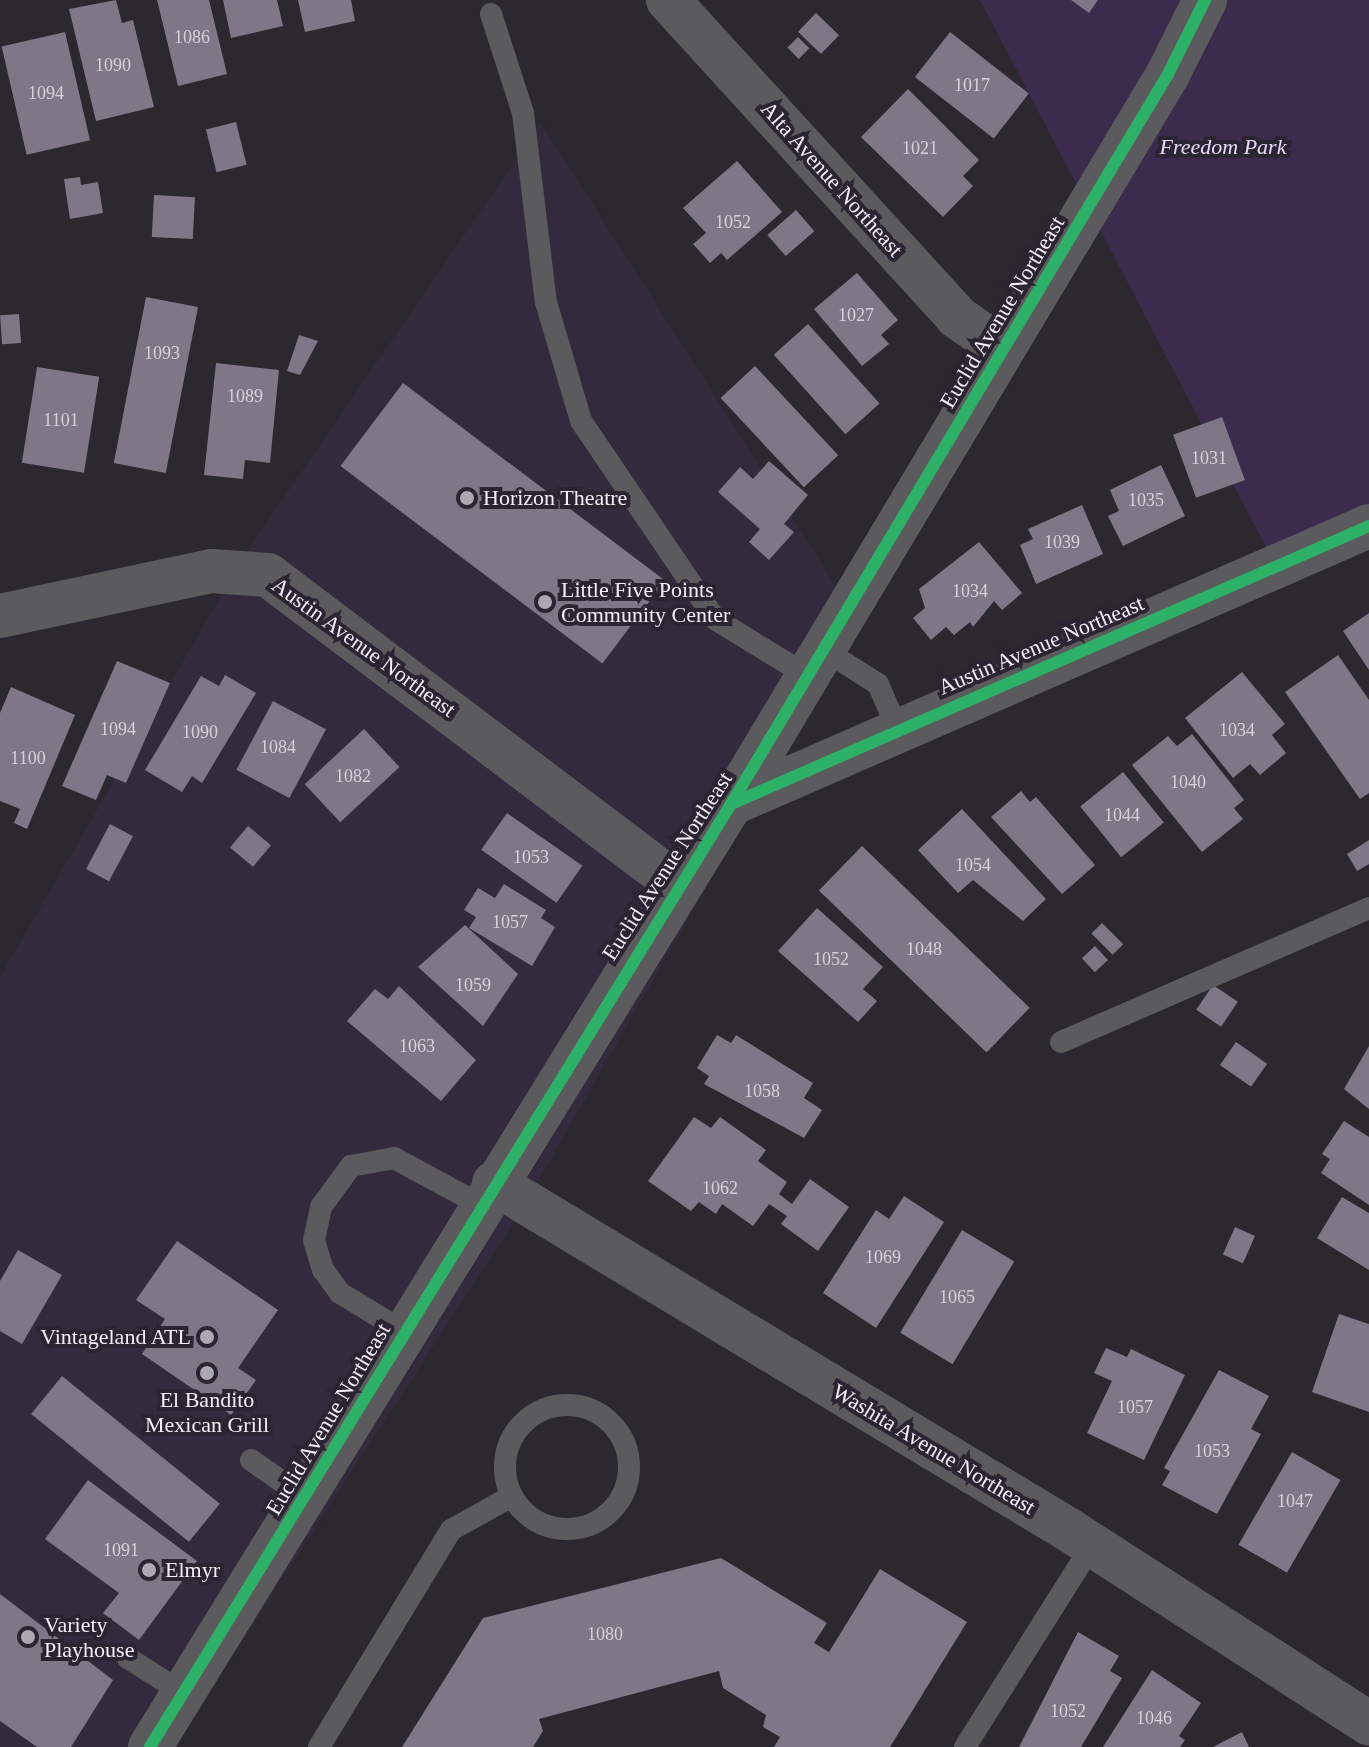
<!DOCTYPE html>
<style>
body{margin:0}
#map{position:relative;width:1369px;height:1747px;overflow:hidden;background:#2b2830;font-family:Georgia,serif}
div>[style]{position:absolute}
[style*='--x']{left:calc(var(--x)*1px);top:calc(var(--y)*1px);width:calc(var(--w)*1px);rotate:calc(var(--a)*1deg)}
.built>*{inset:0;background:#332a3d}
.green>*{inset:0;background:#3c2b4c}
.building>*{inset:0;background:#7f7788;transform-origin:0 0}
.service>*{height:22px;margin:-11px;padding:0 11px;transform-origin:11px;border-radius:11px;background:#5b5a5d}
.service>.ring{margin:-11px;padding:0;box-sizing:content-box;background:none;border:22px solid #5b5a5d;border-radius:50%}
.minor>*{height:44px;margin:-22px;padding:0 22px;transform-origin:22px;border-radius:22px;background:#5b5a5d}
.tertiary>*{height:44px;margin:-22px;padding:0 22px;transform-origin:22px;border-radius:22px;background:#5b5a5d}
.cycleway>*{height:12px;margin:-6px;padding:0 6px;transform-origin:6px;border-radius:6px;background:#2db169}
.dots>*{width:22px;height:22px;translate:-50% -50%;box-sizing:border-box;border:4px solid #2b2433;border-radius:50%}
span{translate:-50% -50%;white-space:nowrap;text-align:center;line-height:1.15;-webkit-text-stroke:8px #2b2433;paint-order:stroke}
.number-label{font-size:18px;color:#d6d0dd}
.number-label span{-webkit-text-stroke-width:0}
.park-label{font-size:22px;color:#ead8ff;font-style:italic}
.street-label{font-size:22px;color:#f3eef9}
.poi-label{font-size:22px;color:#f3eef9}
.left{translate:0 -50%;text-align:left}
.right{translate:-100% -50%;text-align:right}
</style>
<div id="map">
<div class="built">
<i style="clip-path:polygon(541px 123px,858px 621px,523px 1208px,173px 1747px,0 1747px,0 977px,247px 551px)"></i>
</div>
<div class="green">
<i style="clip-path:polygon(980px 0,1369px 0,1369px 548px,1280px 574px)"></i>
</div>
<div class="building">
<i style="clip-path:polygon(116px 0,122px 23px,133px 20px,154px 107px,96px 121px,69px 9px)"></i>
<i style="clip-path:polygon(157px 0,209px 0,227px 74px,178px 86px)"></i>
<i style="clip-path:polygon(223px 0,277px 0,283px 26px,231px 38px)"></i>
<i style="clip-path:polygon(298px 0,351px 0,355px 21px,305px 32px)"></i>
<i style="clip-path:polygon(1071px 0,1098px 0,1089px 13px)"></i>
<i style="left:816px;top:13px;width:32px;height:26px;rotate:44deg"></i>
<i style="left:65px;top:32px;width:111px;height:65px;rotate:77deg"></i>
<i style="left:950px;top:32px;width:100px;height:57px;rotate:38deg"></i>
<i style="left:798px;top:37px;width:16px;height:15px;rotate:45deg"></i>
<i style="clip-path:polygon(908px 89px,979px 160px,963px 176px,973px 186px,943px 217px,861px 137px)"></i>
<i style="left:236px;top:122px;width:44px;height:31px;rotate:76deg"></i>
<i style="clip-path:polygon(737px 161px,782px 212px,727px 260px,721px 253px,710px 263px,693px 244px,706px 233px,683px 208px)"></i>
<i style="clip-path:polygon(80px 177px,81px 185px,98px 182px,103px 213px,70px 219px,64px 179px)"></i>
<i style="left:154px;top:195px;width:41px;height:42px;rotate:3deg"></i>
<i style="left:796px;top:210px;width:28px;height:38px;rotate:49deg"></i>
<i style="clip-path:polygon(857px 273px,898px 320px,881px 335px,889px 344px,862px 366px,814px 309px)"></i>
<i style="left:146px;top:297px;width:53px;height:169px;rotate:11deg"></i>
<i style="left:19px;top:314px;width:29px;height:19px;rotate:86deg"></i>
<i style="left:808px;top:324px;width:107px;height:46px;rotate:48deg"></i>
<i style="clip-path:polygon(299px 335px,318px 341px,300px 375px,287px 371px)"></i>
<i style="clip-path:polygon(216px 363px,279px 370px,270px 463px,245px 460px,243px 479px,204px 475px)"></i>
<i style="left:755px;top:366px;width:122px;height:47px;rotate:47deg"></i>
<i style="left:37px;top:367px;width:63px;height:97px;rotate:9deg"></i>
<i style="left:403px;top:383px;width:328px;height:104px;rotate:37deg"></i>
<i style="left:1222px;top:417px;width:67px;height:52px;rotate:70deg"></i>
<i style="clip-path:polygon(769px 461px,808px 495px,784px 524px,794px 532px,769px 560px,749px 542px,760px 529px,718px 492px,740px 467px,753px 479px)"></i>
<i style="clip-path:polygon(1161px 465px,1185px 516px,1123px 546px,1108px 516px,1119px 511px,1110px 490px)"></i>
<i style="clip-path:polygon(1082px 505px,1103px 554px,1036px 584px,1020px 545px,1033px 539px,1028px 529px)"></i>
<i style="clip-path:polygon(979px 542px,1022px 593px,1002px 610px,994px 601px,973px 627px,970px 622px,954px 635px,946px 627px,931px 640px,913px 618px,925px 608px,919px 589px)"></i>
<i style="clip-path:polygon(1369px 613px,1369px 670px,1343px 631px)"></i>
<i style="clip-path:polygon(1338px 655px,1369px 700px,1369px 793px,1360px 799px,1285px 692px)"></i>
<i style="clip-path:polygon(117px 661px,170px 683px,126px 783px,107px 775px,96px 800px,62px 786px)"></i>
<i style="clip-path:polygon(1242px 672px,1285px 724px,1272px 735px,1286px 753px,1260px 775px,1250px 764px,1233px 778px,1185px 718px)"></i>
<i style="clip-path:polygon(225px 675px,256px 693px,202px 783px,192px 776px,182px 792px,145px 770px,201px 676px,219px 686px)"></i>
<i style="clip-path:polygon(11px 687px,75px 715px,27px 829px,14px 823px,20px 809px,0 801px,0 713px)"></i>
<i style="left:273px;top:701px;width:60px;height:78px;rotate:28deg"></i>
<i style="left:364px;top:729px;width:52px;height:81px;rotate:47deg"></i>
<i style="clip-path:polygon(1192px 734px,1244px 800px,1234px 808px,1243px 819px,1202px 852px,1132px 765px,1168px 736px,1177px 746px)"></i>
<i style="left:1123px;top:772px;width:65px;height:55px;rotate:51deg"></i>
<i style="clip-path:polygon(1021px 791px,1030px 802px,1036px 797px,1095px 865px,1062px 894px,991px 817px)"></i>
<i style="clip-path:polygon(962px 809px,1046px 899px,1023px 921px,973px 880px,958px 893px,918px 850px)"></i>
<i style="left:507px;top:813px;width:92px;height:45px;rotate:35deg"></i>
<i style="left:110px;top:824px;width:26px;height:51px;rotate:28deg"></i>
<i style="left:248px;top:826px;width:30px;height:28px;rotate:40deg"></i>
<i style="clip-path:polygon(1369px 840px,1369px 864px,1357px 871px,1347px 854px)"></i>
<i style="left:862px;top:846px;width:233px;height:62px;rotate:44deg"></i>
<i style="clip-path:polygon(504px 884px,546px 910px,541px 918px,555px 927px,532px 966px,469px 928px,476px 917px,464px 910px,478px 888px,495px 898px)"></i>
<i style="clip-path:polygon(817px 908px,883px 967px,863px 989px,877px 1001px,858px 1022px,778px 951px)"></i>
<i style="left:1102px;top:923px;width:30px;height:15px;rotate:45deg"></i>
<i style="clip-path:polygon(465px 925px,518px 974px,483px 1026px,418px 967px)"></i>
<i style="left:1095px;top:946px;width:19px;height:18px;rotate:47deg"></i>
<i style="left:1213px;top:985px;width:30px;height:30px;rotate:34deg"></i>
<i style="clip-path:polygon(399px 986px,476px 1060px,441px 1101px,347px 1021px,375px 989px,388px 999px)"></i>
<i style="clip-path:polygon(717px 1035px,731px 1043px,736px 1035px,813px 1083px,804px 1098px,822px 1110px,804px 1138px,704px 1084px,709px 1076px,697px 1068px)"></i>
<i style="left:1236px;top:1042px;width:38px;height:28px;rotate:35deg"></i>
<i style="clip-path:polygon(1369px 1046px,1369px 1109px,1344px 1089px)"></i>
<i style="clip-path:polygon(694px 1117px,711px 1128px,720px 1117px,766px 1150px,758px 1161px,787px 1182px,779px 1194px,792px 1204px,810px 1179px,849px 1207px,818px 1251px,781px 1224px,787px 1216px,769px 1204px,753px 1226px,722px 1204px,716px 1214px,699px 1202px,691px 1211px,648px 1181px)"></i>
<i style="clip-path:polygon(1344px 1121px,1369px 1137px,1369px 1205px,1321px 1173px,1330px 1159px,1322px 1154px)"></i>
<i style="clip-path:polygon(904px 1196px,944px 1222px,876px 1328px,823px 1293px,876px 1210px,889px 1219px)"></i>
<i style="clip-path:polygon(1342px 1197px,1369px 1213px,1369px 1270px,1317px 1238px)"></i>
<i style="left:1235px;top:1227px;width:22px;height:30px;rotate:24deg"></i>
<i style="left:962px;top:1230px;width:61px;height:120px;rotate:31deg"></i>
<i style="clip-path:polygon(177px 1241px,278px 1310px,238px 1368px,256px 1380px,231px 1415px,142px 1354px,165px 1319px,136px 1300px)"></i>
<i style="clip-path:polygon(18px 1250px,62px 1275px,22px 1344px,0 1331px,0 1281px)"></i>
<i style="clip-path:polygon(1339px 1314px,1369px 1324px,1369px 1412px,1312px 1392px)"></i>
<i style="clip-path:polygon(1106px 1348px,1127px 1357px,1131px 1349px,1185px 1375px,1144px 1460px,1087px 1433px,1112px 1381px,1094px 1373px)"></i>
<i style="clip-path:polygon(1219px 1370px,1269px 1396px,1251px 1429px,1261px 1434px,1217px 1514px,1162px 1485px,1170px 1471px,1164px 1468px)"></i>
<i style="left:62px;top:1376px;width:203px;height:49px;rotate:39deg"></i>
<i style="left:1292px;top:1452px;width:56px;height:107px;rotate:30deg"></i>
<i style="clip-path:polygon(88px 1480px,197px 1561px,139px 1640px,103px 1613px,119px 1593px,45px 1539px)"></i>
<i style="clip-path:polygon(721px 1558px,827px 1623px,814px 1643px,829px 1652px,880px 1569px,967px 1622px,890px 1747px,774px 1747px,780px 1737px,763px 1727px,766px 1715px,723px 1688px,719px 1671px,539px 1719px,543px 1731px,533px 1747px,402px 1747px,483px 1618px)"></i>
<i style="clip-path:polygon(0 1594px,113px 1680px,71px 1747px,37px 1747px,0 1721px)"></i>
<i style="clip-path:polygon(1078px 1632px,1119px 1656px,1110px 1671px,1122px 1678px,1081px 1747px,1019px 1747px)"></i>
<i style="clip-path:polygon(1152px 1670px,1201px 1703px,1179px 1736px,1185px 1740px,1180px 1747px,1103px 1747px)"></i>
<i style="clip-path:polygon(1242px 1732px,1249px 1747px,1213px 1747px)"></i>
</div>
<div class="service">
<i style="--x:491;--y:14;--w:104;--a:72.1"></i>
<i style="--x:523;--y:113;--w:190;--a:83.1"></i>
<i style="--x:546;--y:302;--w:124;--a:73.6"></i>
<i style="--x:581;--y:421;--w:239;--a:55.9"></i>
<i style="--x:715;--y:619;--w:109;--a:31.5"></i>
<i style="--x:824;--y:650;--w:64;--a:32.2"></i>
<i style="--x:878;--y:684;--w:48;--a:66.6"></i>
<i style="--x:1061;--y:1042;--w:336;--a:-23.5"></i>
<i style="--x:404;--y:1332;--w:75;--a:-148.6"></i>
<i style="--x:340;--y:1293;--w:29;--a:-126"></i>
<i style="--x:323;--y:1270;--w:31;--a:-107"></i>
<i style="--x:314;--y:1240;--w:34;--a:-78"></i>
<i style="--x:321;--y:1207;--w:51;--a:-53.8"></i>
<i style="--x:351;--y:1166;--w:44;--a:-10.5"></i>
<i style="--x:394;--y:1158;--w:99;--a:28.4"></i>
<i class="ring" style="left:505px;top:1405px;width:102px;height:102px"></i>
<i style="--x:251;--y:1460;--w:65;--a:34.9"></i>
<i style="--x:128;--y:1658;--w:65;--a:32.5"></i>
<i style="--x:319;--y:1747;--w:254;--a:-58.7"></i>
<i style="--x:451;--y:1530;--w:70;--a:-29.1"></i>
<i style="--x:965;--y:1747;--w:239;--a:-57.8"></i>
</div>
<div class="minor">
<i style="--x:668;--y:0;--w:429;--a:47.6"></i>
<i style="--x:957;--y:317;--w:56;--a:34.8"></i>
<i style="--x:0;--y:616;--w:216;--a:-12"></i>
<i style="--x:211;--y:571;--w:57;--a:4"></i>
<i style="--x:268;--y:575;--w:513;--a:37.07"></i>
<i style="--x:731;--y:804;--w:696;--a:-23.54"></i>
<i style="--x:494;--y:1183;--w:672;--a:31.11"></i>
<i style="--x:1069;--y:1530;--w:357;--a:32.8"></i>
</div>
<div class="tertiary">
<i style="--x:150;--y:1747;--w:1108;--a:-58.36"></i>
<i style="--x:731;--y:804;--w:851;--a:-59.09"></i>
<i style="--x:1168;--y:74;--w:83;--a:-63.4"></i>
</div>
<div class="cycleway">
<i style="--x:731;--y:804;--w:696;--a:-23.54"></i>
<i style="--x:150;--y:1747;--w:1108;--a:-58.36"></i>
<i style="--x:731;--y:804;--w:851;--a:-59.09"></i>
<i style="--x:1168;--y:74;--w:83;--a:-63.4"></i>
</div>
<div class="dots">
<i style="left:467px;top:498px;background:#ada9b3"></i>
<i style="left:545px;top:602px;background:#ada9b3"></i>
<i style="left:207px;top:1337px;background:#ada9b3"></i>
<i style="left:207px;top:1373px;background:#ada9b3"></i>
<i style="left:149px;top:1570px;background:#ada9b3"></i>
<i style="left:28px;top:1637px;background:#ada9b3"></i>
</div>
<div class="number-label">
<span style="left:192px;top:37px">1086</span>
<span style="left:113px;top:65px">1090</span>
<span style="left:972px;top:85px">1017</span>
<span style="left:46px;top:93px">1094</span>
<span style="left:920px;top:148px">1021</span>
<span style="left:733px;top:222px">1052</span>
<span style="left:856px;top:315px">1027</span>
<span style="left:162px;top:353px">1093</span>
<span style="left:245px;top:396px">1089</span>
<span style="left:61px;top:420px">1101</span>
<span style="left:1209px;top:458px">1031</span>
<span style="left:1146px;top:500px">1035</span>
<span style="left:1062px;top:542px">1039</span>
<span style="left:970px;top:591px">1034</span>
<span style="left:118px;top:729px">1094</span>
<span style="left:1237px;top:730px">1034</span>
<span style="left:200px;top:732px">1090</span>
<span style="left:278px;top:747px">1084</span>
<span style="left:28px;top:758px">1100</span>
<span style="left:353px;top:776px">1082</span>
<span style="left:1188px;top:782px">1040</span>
<span style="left:1122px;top:815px">1044</span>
<span style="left:531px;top:857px">1053</span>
<span style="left:973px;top:865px">1054</span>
<span style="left:510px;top:922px">1057</span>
<span style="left:924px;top:949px">1048</span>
<span style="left:831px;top:959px">1052</span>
<span style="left:473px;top:985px">1059</span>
<span style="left:417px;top:1046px">1063</span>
<span style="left:762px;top:1091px">1058</span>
<span style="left:720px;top:1188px">1062</span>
<span style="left:883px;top:1257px">1069</span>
<span style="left:957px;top:1297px">1065</span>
<span style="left:1135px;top:1407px">1057</span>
<span style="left:1212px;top:1451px">1053</span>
<span style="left:1295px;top:1501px">1047</span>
<span style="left:121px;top:1550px">1091</span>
<span style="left:605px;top:1634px">1080</span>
<span style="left:1068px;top:1711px">1052</span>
<span style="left:1154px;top:1718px">1046</span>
</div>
<div class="park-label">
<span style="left:1223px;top:147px">Freedom Park</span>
</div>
<div class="street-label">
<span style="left:832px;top:179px;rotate:48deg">Alta Avenue Northeast</span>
<span style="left:1002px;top:312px;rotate:-59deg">Euclid Avenue Northeast</span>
<span style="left:1041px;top:645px;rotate:-23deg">Austin Avenue Northeast</span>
<span style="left:364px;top:647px;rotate:36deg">Austin Avenue Northeast</span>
<span style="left:667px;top:866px;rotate:-57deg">Euclid Avenue Northeast</span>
<span style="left:328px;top:1419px;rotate:-59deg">Euclid Avenue Northeast</span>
<span style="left:934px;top:1449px;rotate:31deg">Washita Avenue Northeast</span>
</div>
<div class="poi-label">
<span class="left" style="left:483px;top:498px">Horizon Theatre</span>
<span class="left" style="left:561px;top:602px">Little Five Points<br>Community Center</span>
<span class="right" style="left:191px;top:1337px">Vintageland ATL</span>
<span style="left:207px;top:1412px">El Bandito<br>Mexican Grill</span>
<span class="left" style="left:165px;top:1570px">Elmyr</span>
<span class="left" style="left:44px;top:1637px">Variety<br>Playhouse</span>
</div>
</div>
